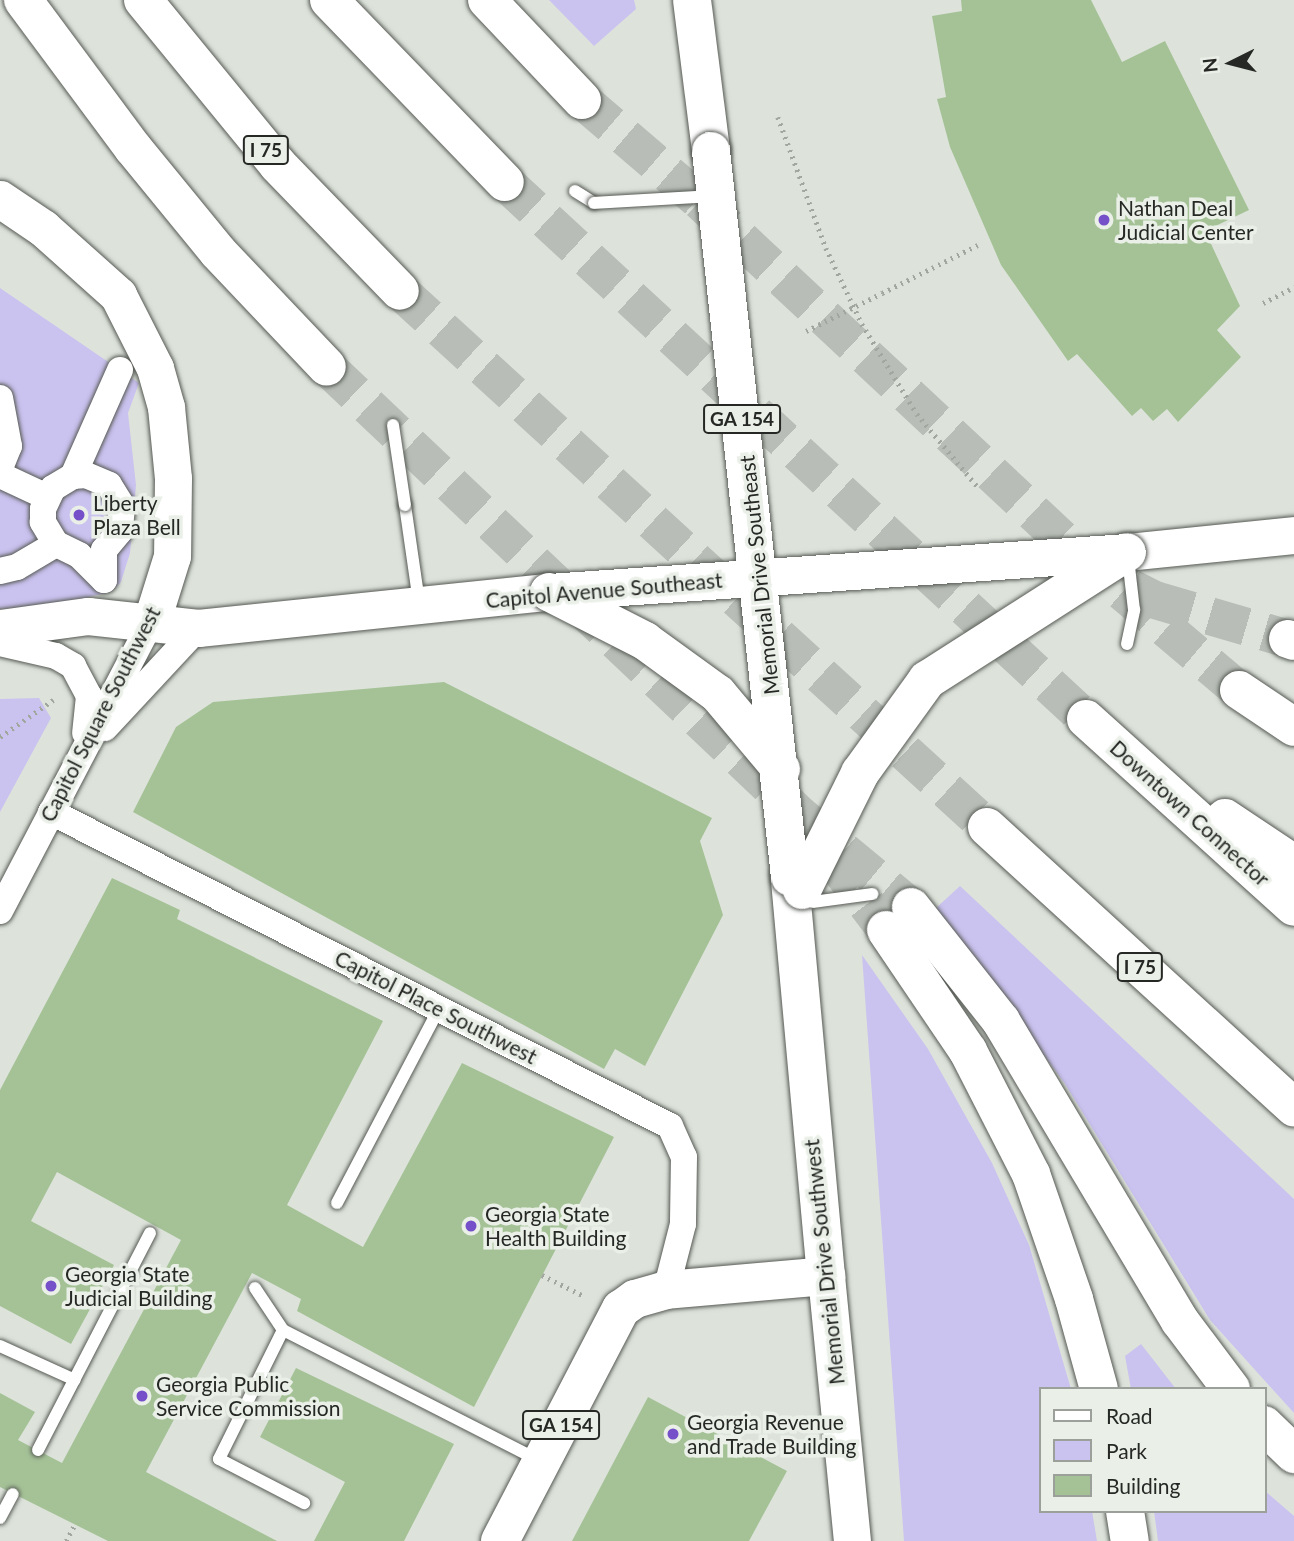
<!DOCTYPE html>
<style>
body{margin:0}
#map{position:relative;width:1294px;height:1541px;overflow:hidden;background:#dde3db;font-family:Lato,sans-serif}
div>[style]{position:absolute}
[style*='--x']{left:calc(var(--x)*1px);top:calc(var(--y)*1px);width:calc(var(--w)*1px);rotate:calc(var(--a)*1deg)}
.green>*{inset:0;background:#cac2ef}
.building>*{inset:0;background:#a5c297}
.highway-tunnel>*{height:38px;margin-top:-19px;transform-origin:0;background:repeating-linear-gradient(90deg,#b8beb7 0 38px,transparent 0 57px)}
.path>*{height:4.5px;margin-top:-2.25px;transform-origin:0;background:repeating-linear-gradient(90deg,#a1a69f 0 2px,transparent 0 7px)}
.roads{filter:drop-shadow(0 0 2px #565a54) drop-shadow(0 0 2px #565a54)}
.lane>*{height:12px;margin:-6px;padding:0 6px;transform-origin:6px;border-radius:6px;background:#fff}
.street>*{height:26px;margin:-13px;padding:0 13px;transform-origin:13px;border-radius:13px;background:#fff}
.secondary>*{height:37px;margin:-18.5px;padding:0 18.5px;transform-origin:18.5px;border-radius:18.5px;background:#fff}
.primary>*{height:38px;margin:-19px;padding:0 19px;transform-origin:19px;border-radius:19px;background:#fff}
.highway>*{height:38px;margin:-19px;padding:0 19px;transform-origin:19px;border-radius:19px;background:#fff}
.path-bridge>*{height:4.5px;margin-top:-2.25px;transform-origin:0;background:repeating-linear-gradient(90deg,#a1a69f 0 2px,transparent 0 7px)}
.bridges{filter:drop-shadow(0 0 2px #565a54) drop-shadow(0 0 2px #565a54)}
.lane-bridge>*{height:12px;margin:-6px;padding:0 6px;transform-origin:6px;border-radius:6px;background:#fff}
.secondary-bridge>*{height:37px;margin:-18.5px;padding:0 18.5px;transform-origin:18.5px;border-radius:18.5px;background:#fff}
.primary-bridge>*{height:38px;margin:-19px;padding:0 19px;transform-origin:19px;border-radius:19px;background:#fff}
.dots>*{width:19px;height:19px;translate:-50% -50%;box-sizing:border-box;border:4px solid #eaf0e8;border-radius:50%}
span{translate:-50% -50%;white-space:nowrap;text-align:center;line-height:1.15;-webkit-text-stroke:7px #eaf0e8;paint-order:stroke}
.shield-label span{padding:2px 5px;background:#eaf0e8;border:2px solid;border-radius:5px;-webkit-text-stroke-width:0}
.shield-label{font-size:19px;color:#262825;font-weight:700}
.poi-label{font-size:21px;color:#262825}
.left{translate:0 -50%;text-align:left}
.street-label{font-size:21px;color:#262825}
.legend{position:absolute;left:1039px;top:1387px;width:228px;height:126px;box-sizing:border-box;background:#eaf0e8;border:2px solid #9ca09a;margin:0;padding:9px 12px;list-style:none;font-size:21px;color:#262825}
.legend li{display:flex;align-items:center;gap:14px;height:35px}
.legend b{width:35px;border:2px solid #9ca09a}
.north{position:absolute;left:1196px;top:28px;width:70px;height:70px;-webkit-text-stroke:5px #eaf0e8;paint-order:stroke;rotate:264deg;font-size:19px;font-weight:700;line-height:28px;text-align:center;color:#262825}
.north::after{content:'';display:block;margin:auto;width:24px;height:32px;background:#262825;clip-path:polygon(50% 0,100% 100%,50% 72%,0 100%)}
</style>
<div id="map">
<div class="green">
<i style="clip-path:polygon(549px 0,634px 0,636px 9px,594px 46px)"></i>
<i style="clip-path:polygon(0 288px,139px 383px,128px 413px,136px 485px,130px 553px,121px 582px,111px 592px,44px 607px,0 609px)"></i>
<i style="clip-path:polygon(39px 698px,51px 718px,0 812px,0 699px)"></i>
<i style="clip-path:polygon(960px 886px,1294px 1199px,1294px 1413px,1210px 1320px,1065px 1084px,936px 908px)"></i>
<i style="clip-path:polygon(862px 955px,928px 1049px,992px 1163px,1029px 1245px,1071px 1389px,1040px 1389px,1040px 1511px,1092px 1511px,1097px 1541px,904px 1541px)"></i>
<i style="clip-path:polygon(1141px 1344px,1176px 1389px,1131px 1389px,1125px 1356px)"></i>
<i style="clip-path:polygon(1264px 1490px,1294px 1516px,1294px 1541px,1158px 1541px,1154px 1511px,1264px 1511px)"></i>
</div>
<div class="building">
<i style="clip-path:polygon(961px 0,1091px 0,1122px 62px,1165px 41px,1249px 210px,1205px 231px,1240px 306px,1217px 330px,1241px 357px,1178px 422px,1167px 409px,1153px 421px,1141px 408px,1132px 416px,1077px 354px,1068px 361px,1001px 265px,950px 147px,937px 99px,946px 97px,932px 16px,962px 11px)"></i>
<i style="clip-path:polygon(444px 682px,712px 818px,700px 841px,723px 915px,645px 1066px,615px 1049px,604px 1069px,133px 812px,176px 727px,213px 702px)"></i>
<i style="clip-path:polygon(112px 878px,180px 910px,177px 919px,383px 1021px,287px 1205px,363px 1247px,462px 1063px,614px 1137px,474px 1407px,297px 1311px,301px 1299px,252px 1273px,146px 1472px,277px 1541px,108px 1541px,0 1487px,0 1393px,35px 1412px,18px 1440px,62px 1463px,181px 1240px,57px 1172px,31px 1221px,114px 1265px,71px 1344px,0 1306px,0 1090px)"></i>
<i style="clip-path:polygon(296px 1368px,454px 1444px,404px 1541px,314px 1541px,345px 1482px,260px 1437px)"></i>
<i style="clip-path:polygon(648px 1397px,787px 1471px,749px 1541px,572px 1541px)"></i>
</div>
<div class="highway-tunnel">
<i style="--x:582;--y:100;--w:155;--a:40.6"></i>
<i style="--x:700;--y:201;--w:519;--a:43.05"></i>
<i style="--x:1079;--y:555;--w:209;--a:40.2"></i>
<i style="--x:505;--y:182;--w:791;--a:42.75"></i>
<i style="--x:400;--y:291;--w:795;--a:42.4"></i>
<i style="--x:327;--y:367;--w:651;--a:43.45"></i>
<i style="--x:800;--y:815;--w:144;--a:39.7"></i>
<i style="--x:1131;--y:588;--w:27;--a:27"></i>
<i style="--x:1155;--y:600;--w:139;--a:16.3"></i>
<i style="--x:832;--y:859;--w:89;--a:52.7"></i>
</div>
<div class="path">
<i style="--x:778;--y:117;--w:140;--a:69.9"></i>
<i style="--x:882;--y:293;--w:107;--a:-26.6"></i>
<i style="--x:1263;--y:303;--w:35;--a:-27"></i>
<i style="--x:0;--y:737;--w:65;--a:-34.9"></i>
<i style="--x:542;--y:1275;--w:45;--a:26.6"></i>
<i style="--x:66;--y:1541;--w:19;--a:-62"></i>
</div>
<div class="roads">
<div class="lane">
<i style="--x:575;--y:191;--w:22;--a:32"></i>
<i style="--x:405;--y:505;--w:98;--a:81.8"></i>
<i style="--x:337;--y:1203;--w:219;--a:-62.3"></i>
<i style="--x:255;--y:1288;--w:50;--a:56.3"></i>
<i style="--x:283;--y:1330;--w:286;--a:27"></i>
<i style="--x:283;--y:1330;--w:144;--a:116.4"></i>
<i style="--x:219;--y:1459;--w:96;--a:27.4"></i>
<i style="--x:0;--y:1346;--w:82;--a:24.4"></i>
<i style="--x:38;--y:1450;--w:244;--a:-62.7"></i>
<i style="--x:0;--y:1518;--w:27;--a:-62"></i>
</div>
<div class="street">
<i style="--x:0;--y:398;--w:49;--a:79.4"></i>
<i style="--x:9;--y:446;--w:24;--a:112"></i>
<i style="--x:0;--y:475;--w:52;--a:25.1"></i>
<i style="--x:86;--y:475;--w:25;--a:23"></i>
<i style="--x:109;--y:485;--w:25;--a:58"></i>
<i style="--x:122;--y:506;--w:25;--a:95"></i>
<i style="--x:120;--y:531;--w:25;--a:130"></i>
<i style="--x:104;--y:550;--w:30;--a:90"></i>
<i style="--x:104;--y:580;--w:35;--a:-135"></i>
<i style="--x:79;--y:555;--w:25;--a:-154"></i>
<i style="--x:56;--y:544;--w:26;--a:-121"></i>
<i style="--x:43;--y:522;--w:13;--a:-90"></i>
<i style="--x:43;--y:509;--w:23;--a:-65"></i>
<i style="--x:53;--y:488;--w:23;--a:-31"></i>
<i style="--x:73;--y:476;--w:13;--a:-4"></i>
<i style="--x:73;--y:476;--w:116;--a:-66.1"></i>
<i style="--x:0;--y:571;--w:17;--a:-13"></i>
<i style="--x:17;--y:567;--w:45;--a:-30.5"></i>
<i style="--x:0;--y:643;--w:57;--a:13.1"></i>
<i style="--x:56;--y:656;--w:20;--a:30"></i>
<i style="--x:73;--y:666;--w:34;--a:62"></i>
<i style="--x:89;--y:696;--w:37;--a:96"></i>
<i style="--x:105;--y:728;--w:137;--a:-47.1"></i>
<i style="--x:51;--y:812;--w:694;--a:26.9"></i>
<i style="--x:670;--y:1126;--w:34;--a:66"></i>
<i style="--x:684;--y:1157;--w:67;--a:90.9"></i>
<i style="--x:683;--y:1224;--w:68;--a:104.4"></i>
<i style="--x:0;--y:911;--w:328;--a:-62.4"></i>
</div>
<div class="secondary">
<i style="--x:0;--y:199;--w:52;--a:34"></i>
<i style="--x:43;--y:228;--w:101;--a:41.8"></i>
<i style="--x:118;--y:295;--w:82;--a:63.1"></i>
<i style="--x:155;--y:368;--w:41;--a:74.2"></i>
<i style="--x:166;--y:407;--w:71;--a:84.4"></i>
<i style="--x:173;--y:478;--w:78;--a:90.7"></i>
<i style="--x:172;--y:556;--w:67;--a:107.4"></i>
<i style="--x:1127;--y:552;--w:168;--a:-5.8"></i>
<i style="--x:0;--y:628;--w:89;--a:-7.8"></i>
<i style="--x:88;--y:616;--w:111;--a:6.2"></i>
<i style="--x:198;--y:628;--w:353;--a:-5.9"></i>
<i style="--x:826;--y:1276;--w:266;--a:84.4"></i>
</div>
<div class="primary">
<i style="--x:692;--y:0;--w:152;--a:82.8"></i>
<i style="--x:500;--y:1541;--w:262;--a:-62.5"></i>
<i style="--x:621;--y:1309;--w:17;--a:-36"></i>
<i style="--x:635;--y:1299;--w:32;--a:-16"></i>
<i style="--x:666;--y:1290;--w:161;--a:-5"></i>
<i style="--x:826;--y:1276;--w:401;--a:-95.2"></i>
</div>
<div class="highway">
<i style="--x:23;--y:0;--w:184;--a:53.4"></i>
<i style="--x:133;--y:148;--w:134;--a:50.7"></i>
<i style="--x:218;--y:252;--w:158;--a:46.5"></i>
<i style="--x:143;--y:0;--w:213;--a:50.7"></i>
<i style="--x:278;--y:165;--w:175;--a:45.9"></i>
<i style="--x:329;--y:0;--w:253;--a:46"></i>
<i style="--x:487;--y:0;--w:138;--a:46.5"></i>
<i style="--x:1288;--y:639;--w:6;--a:18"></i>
<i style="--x:1239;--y:690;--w:66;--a:33.9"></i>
<i style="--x:1086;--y:719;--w:280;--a:42.1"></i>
<i style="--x:1225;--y:818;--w:83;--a:33.7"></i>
<i style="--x:987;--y:827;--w:416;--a:42.4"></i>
<i style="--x:911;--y:907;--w:145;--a:51.7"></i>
<i style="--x:1001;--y:1021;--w:349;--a:59.2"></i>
<i style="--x:1180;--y:1321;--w:85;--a:53.1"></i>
<i style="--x:886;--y:930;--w:146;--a:55.9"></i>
<i style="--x:968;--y:1051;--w:138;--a:62.9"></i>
<i style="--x:1031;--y:1174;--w:132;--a:71"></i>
<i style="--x:1074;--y:1299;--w:93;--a:74.5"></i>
<i style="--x:1264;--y:1425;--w:42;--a:44"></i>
<i style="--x:1125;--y:1511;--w:30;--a:81"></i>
</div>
</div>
<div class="path-bridge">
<i style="--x:826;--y:248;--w:84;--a:64.7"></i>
<i style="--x:862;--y:324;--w:105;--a:58.6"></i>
<i style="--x:917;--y:414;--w:94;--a:50.2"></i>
<i style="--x:806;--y:331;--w:85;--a:-26.6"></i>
</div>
<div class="bridges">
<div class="lane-bridge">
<i style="--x:594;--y:203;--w:118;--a:-3.4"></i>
<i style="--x:393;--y:425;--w:81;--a:81.5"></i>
<i style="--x:1127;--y:644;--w:35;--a:-78"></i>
<i style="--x:1134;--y:610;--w:52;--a:-96.6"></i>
<i style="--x:813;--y:902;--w:60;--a:-7.7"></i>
</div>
<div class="secondary-bridge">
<i style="--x:549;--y:592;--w:579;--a:-3.96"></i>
</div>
<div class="primary-bridge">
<i style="--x:711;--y:151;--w:730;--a:83.79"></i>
<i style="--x:549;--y:592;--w:108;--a:27"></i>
<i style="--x:645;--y:641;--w:90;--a:36"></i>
<i style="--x:718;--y:694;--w:98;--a:50"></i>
<i style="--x:802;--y:890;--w:131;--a:-63.6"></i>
<i style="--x:860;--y:773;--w:115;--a:-54.2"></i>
<i style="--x:927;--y:680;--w:237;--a:-32.6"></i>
</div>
</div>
<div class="dots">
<i style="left:1104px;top:220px;background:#7550c9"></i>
<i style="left:79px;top:515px;background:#7550c9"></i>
<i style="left:471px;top:1226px;background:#7550c9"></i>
<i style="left:51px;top:1286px;background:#7550c9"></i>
<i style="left:142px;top:1396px;background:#7550c9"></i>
<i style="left:673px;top:1434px;background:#7550c9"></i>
</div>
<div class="shield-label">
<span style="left:266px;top:150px">I 75</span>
<span style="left:742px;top:419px">GA 154</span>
<span style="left:1140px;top:967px">I 75</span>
<span style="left:561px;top:1425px">GA 154</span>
</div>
<div class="poi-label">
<span class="left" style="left:1118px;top:220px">Nathan Deal<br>Judicial Center</span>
<span class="left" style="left:93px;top:515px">Liberty<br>Plaza Bell</span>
<span class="left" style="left:485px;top:1226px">Georgia State<br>Health Building</span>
<span class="left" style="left:65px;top:1286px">Georgia State<br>Judicial Building</span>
<span class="left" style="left:156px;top:1396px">Georgia Public<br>Service Commission</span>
<span class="left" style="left:687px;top:1434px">Georgia Revenue<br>and Trade Building</span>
</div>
<div class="street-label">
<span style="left:759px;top:575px;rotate:-96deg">Memorial Drive Southeast</span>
<span style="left:604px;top:590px;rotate:-5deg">Capitol Avenue Southeast</span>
<span style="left:100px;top:714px;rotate:-63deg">Capitol Square Southwest</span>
<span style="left:1190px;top:813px;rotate:42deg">Downtown Connector</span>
<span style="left:436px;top:1007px;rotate:27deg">Capitol Place Southwest</span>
<span style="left:824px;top:1262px;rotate:-96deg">Memorial Drive Southwest</span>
</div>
<ul class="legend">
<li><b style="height:9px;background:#fff"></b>Road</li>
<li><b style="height:19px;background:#cac2ef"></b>Park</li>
<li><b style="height:19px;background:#a5c297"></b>Building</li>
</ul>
<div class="north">N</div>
</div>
